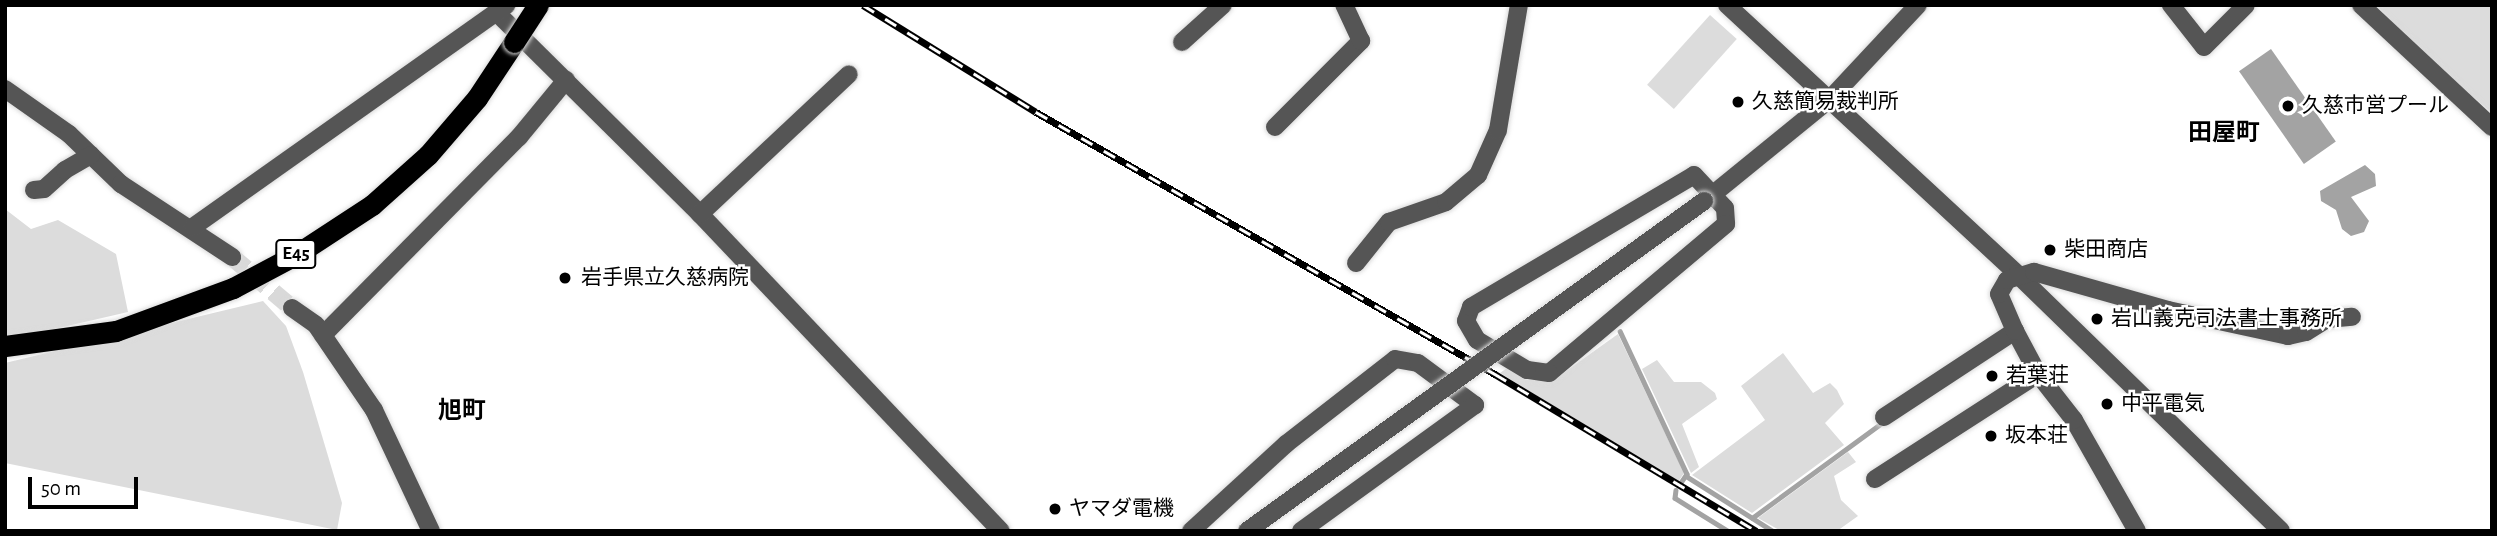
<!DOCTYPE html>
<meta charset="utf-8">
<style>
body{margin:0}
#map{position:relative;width:2497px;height:536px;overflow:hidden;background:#fff;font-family:"Alegreya Sans","Noto Sans JP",sans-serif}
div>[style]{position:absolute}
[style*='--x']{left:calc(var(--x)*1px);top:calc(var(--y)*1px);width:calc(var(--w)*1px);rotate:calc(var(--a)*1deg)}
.green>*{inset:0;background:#dcdcdc;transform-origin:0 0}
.water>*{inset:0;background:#a3a3a3;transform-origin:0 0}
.stream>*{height:4.5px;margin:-2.25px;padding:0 2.25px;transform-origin:2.25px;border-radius:2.25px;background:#a3a3a3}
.minor-tunnel>*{height:18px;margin-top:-9px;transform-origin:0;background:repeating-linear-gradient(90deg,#d9d9d9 0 18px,transparent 0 27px)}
.roads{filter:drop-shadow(0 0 2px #dbdbdb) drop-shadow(0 0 2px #dbdbdb)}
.minor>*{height:18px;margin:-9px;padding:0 9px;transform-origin:9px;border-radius:9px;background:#555}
.highway>*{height:21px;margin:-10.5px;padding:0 10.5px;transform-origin:10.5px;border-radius:10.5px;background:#000}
.rail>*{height:7px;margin-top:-3.5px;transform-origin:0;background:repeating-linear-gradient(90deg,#fff 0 13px,#000 0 26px);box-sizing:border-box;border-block:2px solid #000}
.bridges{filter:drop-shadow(0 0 2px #dbdbdb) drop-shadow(0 0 2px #dbdbdb)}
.minor-bridge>*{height:18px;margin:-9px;padding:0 9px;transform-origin:9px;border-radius:9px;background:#555}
.highway-bridge>*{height:21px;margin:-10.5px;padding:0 10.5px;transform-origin:10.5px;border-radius:10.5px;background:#000}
.dots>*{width:19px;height:19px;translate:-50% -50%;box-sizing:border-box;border:4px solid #fff;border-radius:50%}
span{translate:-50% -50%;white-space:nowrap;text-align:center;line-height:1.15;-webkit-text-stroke:5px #fff;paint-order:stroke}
.shield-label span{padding:2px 5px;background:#fff;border:2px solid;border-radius:5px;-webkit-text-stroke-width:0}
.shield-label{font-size:19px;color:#000;font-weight:700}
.poi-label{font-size:21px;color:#000}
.left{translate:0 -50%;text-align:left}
.quarter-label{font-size:24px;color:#000;font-weight:700}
.frame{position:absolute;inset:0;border:7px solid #000;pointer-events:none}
.scale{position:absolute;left:28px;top:477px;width:110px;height:32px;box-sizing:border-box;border:4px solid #000;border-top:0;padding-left:9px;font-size:21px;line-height:24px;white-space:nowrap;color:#000;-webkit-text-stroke:5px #fff;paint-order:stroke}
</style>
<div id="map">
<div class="green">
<i style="clip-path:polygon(2376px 5px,2492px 5px,2492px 113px,2422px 53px)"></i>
<i style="left:1710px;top:15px;width:36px;height:94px;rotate:42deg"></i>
<i style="clip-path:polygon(5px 209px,31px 229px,58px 220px,116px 254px,128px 312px,24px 336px,5px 335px)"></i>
<i style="clip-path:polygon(263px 301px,286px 326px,303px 372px,342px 503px,337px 530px,5px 463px,5px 363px)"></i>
<i style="clip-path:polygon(1618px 334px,1684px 473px,1678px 482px,1500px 373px,1507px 368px,1526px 380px,1555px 379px)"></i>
<i style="clip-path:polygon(1783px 353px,1813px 393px,1830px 383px,1837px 390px,1844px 404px,1825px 423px,1844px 445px,1752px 513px,1692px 475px,1765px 420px,1741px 386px)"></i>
<i style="clip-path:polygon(1657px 360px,1674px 382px,1701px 382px,1715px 393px,1717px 399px,1682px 424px,1699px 467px,1691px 473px,1642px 369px)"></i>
<i style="clip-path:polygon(1848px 452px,1856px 462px,1834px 476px,1841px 500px,1858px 516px,1837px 531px,1781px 531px,1758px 518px)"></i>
</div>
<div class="water">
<i style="left:2271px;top:49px;width:113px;height:39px;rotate:55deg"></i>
<i style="clip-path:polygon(2365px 165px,2375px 174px,2376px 186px,2351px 197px,2369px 221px,2364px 232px,2351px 236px,2342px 229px,2336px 210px,2321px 201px,2320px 191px)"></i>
</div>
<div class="stream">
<i style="--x:1620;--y:331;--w:158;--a:64.9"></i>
<i style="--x:1687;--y:474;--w:11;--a:124"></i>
<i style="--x:1686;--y:476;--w:103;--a:32.3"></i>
<i style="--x:1676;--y:490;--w:8;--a:97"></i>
<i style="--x:1675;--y:498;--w:62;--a:31.9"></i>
<i style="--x:1752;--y:518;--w:161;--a:-36.2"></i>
</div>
<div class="minor-tunnel">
<i style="--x:232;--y:257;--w:79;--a:40.4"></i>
</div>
<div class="roads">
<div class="minor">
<i style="--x:1727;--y:5;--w:396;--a:42.8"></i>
<i style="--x:2017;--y:274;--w:368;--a:44.2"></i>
<i style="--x:2171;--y:5;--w:53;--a:51.8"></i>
<i style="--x:2204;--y:47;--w:59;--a:-45"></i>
<i style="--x:2361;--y:5;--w:179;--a:43"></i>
<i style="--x:497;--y:13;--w:286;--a:44.7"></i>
<i style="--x:700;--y:214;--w:437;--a:46.5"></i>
<i style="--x:1182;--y:42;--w:55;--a:-42.1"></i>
<i style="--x:5;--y:89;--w:78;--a:35.1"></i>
<i style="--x:69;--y:134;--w:72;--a:43.9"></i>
<i style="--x:121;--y:184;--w:133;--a:33.3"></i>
<i style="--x:1275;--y:127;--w:122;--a:-45"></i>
<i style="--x:1361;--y:41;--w:40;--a:-115"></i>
<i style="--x:1694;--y:175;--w:45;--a:46.8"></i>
<i style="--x:1725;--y:208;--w:16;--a:86"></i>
<i style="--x:1726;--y:224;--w:231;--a:139.9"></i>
<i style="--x:1549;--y:373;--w:22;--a:-172"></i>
<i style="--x:1527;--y:370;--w:58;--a:-149"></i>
<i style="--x:1477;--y:340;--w:22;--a:-120"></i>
<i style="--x:1466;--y:321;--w:15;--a:-70"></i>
<i style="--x:1471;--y:307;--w:259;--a:-30.6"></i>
<i style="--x:34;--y:190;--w:10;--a:-6"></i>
<i style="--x:44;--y:189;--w:28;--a:-42"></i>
<i style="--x:65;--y:170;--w:30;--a:-30"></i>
<i style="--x:1707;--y:199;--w:157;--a:-39.1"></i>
<i style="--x:1829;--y:100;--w:130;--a:-46.9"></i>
<i style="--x:700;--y:214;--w:204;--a:-43.2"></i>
<i style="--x:193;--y:227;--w:384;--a:-35.3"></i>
<i style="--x:1356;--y:263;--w:53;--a:-51.2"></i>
<i style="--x:1389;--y:222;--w:60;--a:-19.3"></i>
<i style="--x:1446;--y:202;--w:42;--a:-40.2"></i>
<i style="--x:1478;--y:175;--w:49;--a:-66"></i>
<i style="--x:1498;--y:130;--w:127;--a:-80.5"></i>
<i style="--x:292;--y:308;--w:29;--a:35"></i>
<i style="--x:316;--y:325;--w:103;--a:55.7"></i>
<i style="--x:374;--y:410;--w:134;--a:64.8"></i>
<i style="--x:323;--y:335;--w:279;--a:-45.3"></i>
<i style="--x:519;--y:137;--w:74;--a:-50.5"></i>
<i style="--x:1884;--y:417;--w:157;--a:-33.3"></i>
<i style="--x:1875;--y:479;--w:194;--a:-32.8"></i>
<i style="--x:1191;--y:531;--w:129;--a:-42.5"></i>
<i style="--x:1286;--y:444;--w:138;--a:-37.9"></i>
<i style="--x:1395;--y:359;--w:23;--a:10"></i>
<i style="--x:1418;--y:363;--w:71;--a:36.4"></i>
<i style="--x:1475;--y:405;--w:215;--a:144.1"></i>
<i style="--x:2137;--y:531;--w:128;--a:-119.6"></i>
<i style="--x:2074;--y:420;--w:58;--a:-128"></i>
<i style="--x:2038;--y:374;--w:49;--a:-118.1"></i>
<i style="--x:2015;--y:331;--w:40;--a:-113.4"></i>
<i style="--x:1999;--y:294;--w:16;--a:-60"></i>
<i style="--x:2007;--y:280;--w:28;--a:-17"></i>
<i style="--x:2034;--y:272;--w:139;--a:15.8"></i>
<i style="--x:2168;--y:310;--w:123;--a:12.2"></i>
<i style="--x:2288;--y:336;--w:18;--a:-13"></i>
<i style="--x:2306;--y:332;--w:25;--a:-32"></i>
<i style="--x:2327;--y:319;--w:25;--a:-5"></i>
</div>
<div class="highway">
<i style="--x:5;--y:346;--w:112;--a:-7.7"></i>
<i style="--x:116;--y:331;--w:125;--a:-20.2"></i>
<i style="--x:233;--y:288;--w:72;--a:-28"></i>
<i style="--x:297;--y:254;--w:90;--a:-33.2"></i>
<i style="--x:372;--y:205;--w:75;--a:-41.8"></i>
<i style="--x:428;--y:155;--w:75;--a:-49.3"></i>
<i style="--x:477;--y:98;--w:67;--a:-56.5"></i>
</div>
</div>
<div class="rail">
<i style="--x:863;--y:5;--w:203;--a:31.7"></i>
<i style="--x:1036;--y:112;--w:529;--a:29.72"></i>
<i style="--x:1495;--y:374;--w:305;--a:31"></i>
</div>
<div class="bridges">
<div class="minor-bridge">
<i style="--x:1247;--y:531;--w:564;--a:-35.83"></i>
</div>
<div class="highway-bridge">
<i style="--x:514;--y:42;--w:44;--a:-57"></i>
</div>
</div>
<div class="dots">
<i style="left:1738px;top:102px;background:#000"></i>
<i style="left:2288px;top:106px;background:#000"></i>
<i style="left:2050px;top:250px;background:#000"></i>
<i style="left:565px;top:278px;background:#000"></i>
<i style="left:2097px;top:319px;background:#000"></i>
<i style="left:1992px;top:376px;background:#000"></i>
<i style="left:2107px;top:404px;background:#000"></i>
<i style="left:1991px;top:436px;background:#000"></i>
<i style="left:1055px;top:509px;background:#000"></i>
</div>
<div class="shield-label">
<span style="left:296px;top:254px">E45</span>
</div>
<div class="poi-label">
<span class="left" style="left:1752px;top:102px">久慈簡易裁判所</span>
<span class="left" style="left:2302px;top:106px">久慈市営プール</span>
<span class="left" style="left:2064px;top:250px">柴田商店</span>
<span class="left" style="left:581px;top:278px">岩手県立久慈病院</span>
<span class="left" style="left:2111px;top:319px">岩山義克司法書士事務所</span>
<span class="left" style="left:2006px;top:376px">若葉荘</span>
<span class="left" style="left:2121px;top:404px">中平電気</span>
<span class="left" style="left:2005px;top:436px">坂本荘</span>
<span class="left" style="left:1069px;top:509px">ヤマダ電機</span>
</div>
<div class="quarter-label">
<span style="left:2224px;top:134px">田屋町</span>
<span style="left:462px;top:412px">旭町</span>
</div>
<div class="frame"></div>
<div class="scale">50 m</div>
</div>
